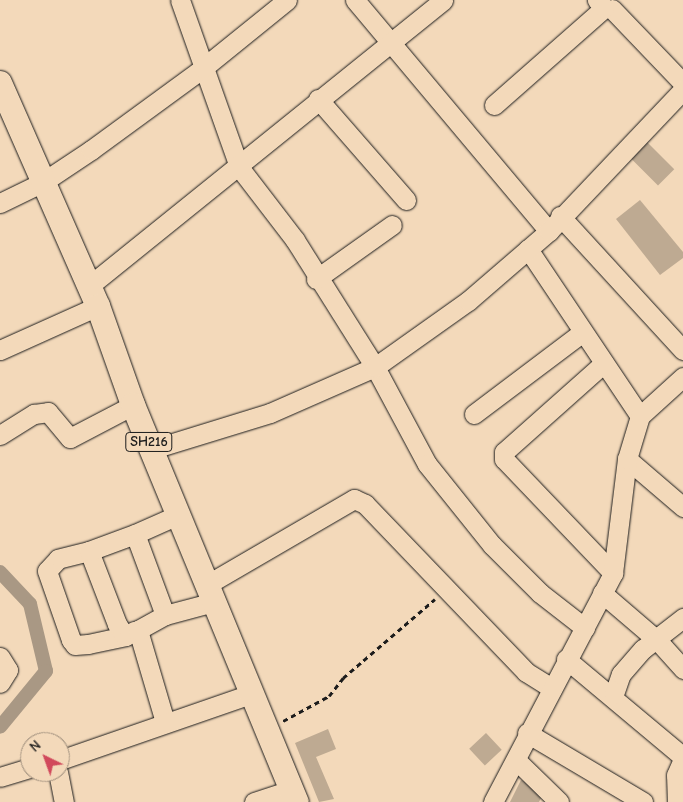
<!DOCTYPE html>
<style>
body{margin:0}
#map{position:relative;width:683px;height:802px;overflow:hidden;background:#f3d9ba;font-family:"Comic Neue",sans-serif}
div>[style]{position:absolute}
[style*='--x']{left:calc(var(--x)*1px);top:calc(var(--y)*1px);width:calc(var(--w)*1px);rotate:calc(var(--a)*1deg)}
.canal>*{height:14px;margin:-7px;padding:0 7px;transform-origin:7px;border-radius:7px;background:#a99884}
.building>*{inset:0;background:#beaa92;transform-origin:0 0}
.path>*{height:2.5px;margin-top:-1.25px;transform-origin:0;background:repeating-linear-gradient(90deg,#1c1c1c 0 5px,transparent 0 9px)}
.roads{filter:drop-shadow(0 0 1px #1c1c1c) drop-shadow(0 0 1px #1c1c1c)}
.minor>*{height:19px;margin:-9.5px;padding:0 9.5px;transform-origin:9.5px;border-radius:9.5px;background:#f3d9ba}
.major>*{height:24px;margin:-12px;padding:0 12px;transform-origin:12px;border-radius:12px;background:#f3d9ba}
span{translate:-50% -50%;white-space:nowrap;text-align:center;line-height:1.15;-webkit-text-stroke:4px #f3d9ba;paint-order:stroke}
.shield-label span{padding:1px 4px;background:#f3d9ba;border:1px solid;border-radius:4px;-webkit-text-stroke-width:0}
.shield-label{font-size:14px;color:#1c1c1c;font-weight:700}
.north{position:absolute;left:20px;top:732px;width:50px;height:50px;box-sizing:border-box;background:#f3d9ba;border:1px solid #9d8d7b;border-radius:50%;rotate:318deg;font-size:14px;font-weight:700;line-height:20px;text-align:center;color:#1c1c1c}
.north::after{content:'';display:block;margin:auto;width:18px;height:22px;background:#d1495b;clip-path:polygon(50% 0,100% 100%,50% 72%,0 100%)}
</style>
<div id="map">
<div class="canal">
<i style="--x:0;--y:572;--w:44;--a:46.8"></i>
<i style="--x:30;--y:604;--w:69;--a:76.6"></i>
<i style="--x:46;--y:671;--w:72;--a:129.4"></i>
</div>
<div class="building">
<i style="left:646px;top:141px;width:40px;height:23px;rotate:45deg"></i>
<i style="clip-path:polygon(640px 200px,683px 252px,683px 258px,660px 275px,616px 219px)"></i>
<i style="clip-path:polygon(328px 729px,336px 749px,316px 757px,334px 799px,319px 802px,295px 743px)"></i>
<i style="left:486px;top:733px;width:23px;height:23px;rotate:47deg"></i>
<i style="clip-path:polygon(521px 780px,544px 792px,539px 802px,510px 802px)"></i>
</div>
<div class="path">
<i style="--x:283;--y:721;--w:52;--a:-28.5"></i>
<i style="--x:329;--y:696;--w:23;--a:-52"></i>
<i style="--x:343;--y:678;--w:121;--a:-40.7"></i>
</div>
<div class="roads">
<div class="minor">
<i style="--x:180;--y:0;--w:177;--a:70.5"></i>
<i style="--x:239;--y:167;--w:92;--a:52.5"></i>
<i style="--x:295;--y:240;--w:150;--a:57.8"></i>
<i style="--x:375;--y:367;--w:110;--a:61.8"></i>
<i style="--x:427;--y:464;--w:104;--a:51.3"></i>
<i style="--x:492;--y:545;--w:68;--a:45"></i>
<i style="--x:540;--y:593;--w:57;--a:37.9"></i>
<i style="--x:355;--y:0;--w:302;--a:50"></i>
<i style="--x:612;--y:9;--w:103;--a:46.2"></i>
<i style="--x:318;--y:99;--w:134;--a:48.9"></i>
<i style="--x:494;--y:105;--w:147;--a:-41.4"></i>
<i style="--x:604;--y:8;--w:11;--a:-131"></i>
<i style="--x:0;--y:203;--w:48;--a:-26"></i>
<i style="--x:43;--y:182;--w:58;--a:-33.7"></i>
<i style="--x:91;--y:150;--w:139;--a:-36.2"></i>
<i style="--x:203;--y:68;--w:108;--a:-39"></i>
<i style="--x:560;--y:216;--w:182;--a:47.5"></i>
<i style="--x:528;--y:249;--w:201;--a:56.2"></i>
<i style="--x:316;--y:279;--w:93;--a:-35.4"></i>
<i style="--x:89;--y:286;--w:455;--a:-38.9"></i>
<i style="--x:0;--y:350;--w:107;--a:-24.2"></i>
<i style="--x:604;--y:363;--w:134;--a:138.3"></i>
<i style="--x:504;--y:452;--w:7;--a:90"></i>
<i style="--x:504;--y:459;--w:158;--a:46.3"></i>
<i style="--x:474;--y:414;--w:136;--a:-37"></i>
<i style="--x:0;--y:435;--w:40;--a:-32"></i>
<i style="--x:34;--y:414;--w:14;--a:-8"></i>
<i style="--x:48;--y:412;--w:34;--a:50"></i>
<i style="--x:70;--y:438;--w:71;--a:-27.6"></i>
<i style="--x:153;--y:449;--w:122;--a:-17.1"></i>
<i style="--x:270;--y:413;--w:115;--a:-23.7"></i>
<i style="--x:375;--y:367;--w:114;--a:-35.4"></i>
<i style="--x:468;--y:301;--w:107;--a:-40.8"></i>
<i style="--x:549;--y:231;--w:195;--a:-46.5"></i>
<i style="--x:627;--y:459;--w:74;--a:40.6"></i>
<i style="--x:89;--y:551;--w:32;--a:166"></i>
<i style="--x:58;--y:559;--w:16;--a:133"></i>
<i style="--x:47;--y:571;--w:73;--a:70.8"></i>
<i style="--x:71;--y:640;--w:6;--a:51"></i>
<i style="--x:75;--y:645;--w:13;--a:-4"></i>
<i style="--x:88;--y:644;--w:39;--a:-12"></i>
<i style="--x:208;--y:584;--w:169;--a:-30.2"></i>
<i style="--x:354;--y:499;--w:12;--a:24"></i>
<i style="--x:365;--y:504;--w:233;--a:46.2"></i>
<i style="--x:526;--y:672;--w:31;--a:32"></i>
<i style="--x:602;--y:593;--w:74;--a:40.6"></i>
<i style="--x:658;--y:641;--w:38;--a:48"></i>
<i style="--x:165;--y:615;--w:86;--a:-110.3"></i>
<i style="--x:135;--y:534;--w:49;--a:-24"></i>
<i style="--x:134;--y:631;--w:10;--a:151"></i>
<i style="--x:125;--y:636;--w:14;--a:-124"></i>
<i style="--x:117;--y:624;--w:78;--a:-111"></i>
<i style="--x:89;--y:551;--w:49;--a:-20.3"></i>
<i style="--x:0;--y:657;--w:15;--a:58"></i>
<i style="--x:8;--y:670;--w:15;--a:122"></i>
<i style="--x:566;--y:659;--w:153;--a:39.9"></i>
<i style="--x:614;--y:694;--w:21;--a:-71"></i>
<i style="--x:621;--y:674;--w:33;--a:-49"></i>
<i style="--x:643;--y:649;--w:51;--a:-37.8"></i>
<i style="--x:165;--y:722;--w:96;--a:-106.4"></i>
<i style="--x:138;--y:630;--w:31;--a:-29"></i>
<i style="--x:165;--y:615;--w:51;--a:-14.9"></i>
<i style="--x:527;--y:733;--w:135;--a:30.7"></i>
<i style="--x:60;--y:760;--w:204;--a:-19.1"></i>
<i style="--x:516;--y:760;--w:60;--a:44.3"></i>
<i style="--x:58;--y:772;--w:31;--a:79"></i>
<i style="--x:0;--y:777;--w:31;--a:-17"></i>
<i style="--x:254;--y:802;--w:40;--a:-18"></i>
<i style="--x:493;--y:802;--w:259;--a:-62.3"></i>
<i style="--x:613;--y:573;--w:115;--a:-83"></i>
<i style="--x:627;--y:459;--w:45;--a:-73.2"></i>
<i style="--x:640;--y:416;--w:58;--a:-42.2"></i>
<i style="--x:677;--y:802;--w:27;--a:-92"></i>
<i style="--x:676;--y:775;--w:17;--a:-66"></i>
</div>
<div class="major">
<i style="--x:0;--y:83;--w:244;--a:66.3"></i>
<i style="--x:98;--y:306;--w:105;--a:70.5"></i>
<i style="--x:133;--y:405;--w:430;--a:67.6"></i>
</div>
</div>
<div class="shield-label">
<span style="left:149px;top:442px">SH216</span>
</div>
<div class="north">N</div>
</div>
